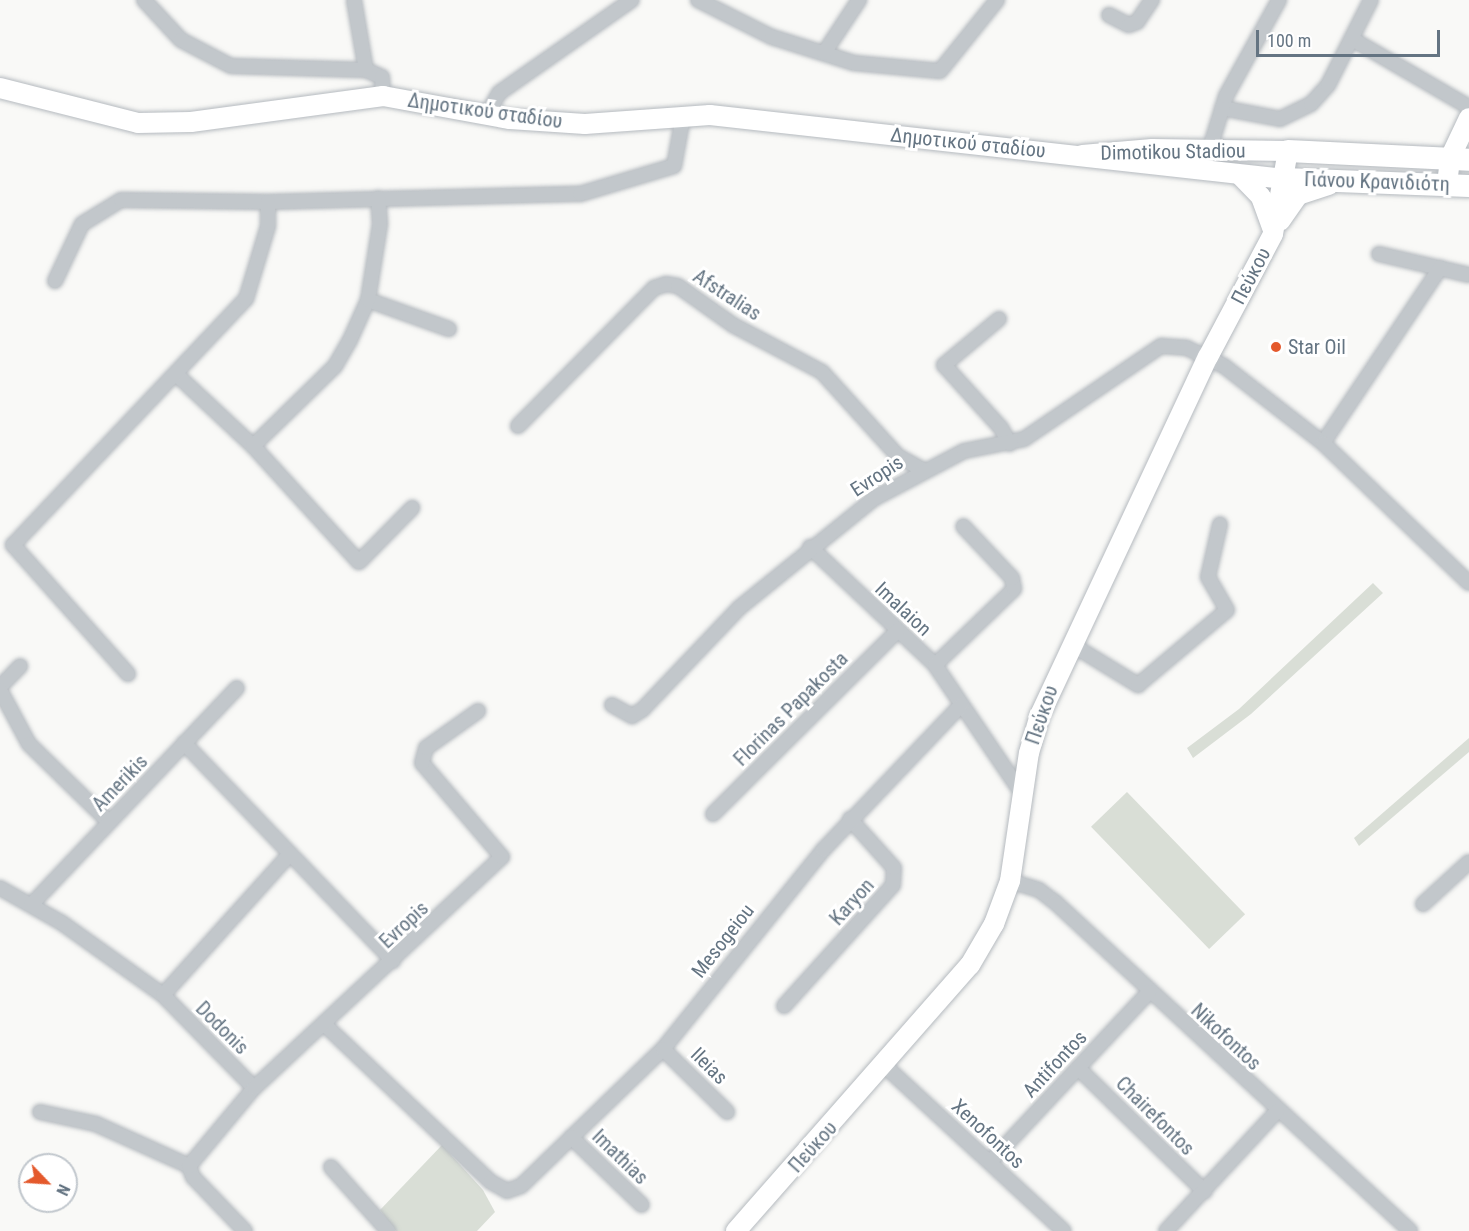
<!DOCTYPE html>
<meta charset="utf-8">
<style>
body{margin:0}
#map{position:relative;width:1469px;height:1231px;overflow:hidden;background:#f9f9f7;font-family:"Roboto Condensed",sans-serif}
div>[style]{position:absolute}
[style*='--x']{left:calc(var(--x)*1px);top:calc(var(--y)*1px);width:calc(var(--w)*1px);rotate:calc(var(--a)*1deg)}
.green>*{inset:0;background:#d9ded6;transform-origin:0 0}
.roads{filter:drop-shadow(0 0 2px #b5babf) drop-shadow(0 0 2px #b5babf)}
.street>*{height:14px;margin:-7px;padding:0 7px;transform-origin:7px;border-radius:7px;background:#c2c7cb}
.secondary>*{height:20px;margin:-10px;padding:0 10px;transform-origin:10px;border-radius:10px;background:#fff}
.primary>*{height:22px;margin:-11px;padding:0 11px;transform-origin:11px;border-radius:11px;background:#fff}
.dots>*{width:16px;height:16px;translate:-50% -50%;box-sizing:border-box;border:3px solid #fff;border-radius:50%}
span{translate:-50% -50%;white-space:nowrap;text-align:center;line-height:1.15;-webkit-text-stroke:6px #fff;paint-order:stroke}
.street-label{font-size:20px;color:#647482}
.poi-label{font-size:20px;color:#647482}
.left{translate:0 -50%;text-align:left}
.north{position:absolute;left:18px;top:1153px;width:60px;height:60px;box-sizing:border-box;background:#fff;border:2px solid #c1c7cd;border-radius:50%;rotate:115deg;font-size:16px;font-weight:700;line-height:24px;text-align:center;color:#647482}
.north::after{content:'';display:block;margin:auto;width:21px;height:27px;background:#e4592c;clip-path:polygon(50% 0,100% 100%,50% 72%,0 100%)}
.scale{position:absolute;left:1256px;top:30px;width:184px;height:27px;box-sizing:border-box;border:3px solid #647482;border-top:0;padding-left:8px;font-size:18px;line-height:21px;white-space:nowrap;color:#647482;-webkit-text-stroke:4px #fff;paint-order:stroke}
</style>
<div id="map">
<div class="green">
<i style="clip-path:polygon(1373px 583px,1383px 593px,1251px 714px,1193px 758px,1187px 748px,1239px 709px)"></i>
<i style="clip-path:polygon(1469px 738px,1469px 752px,1359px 846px,1354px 838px)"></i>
<i style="left:1127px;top:792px;width:170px;height:50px;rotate:46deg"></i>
<i style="clip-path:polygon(442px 1145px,483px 1190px,495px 1212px,477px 1231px,396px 1231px,380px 1210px)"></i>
</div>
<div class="roads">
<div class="street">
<i style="--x:144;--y:0;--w:54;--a:47.2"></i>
<i style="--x:181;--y:40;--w:56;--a:27.5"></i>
<i style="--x:231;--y:66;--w:135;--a:1.7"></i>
<i style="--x:366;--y:70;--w:17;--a:24"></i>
<i style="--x:382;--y:77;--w:19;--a:87"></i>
<i style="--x:354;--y:0;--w:71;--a:80.3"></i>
<i style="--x:698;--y:0;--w:83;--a:26.6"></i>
<i style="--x:772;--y:37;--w:86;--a:17.6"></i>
<i style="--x:854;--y:63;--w:86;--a:5.3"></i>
<i style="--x:940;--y:71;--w:91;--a:-51.2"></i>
<i style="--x:1109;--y:15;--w:22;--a:27"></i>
<i style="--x:1129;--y:25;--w:9;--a:-21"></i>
<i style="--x:1137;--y:22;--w:27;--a:-56"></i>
<i style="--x:1352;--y:39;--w:135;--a:30.2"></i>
<i style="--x:824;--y:53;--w:64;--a:-56.6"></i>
<i style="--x:1222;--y:108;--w:59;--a:10.7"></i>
<i style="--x:1280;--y:119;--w:34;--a:-26"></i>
<i style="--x:1311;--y:104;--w:25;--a:-48"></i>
<i style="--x:1328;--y:85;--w:95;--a:-63.2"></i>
<i style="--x:487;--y:114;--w:24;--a:-60"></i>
<i style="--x:499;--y:93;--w:162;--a:-35"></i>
<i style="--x:1210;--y:148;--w:54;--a:-72.9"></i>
<i style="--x:1226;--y:96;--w:110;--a:-61.1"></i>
<i style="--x:1379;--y:254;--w:92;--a:13.1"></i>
<i style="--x:55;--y:281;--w:63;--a:-64.7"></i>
<i style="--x:82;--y:224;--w:46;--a:-31.6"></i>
<i style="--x:121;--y:200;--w:147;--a:0.8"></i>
<i style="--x:268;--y:202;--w:312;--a:-1.5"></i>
<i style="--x:580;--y:194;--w:98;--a:-16.6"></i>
<i style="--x:674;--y:166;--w:50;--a:-79.6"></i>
<i style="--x:368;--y:300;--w:86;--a:19.7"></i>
<i style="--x:999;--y:319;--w:72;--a:140.1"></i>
<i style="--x:944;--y:365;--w:85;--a:47.9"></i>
<i style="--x:1001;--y:428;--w:18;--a:61"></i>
<i style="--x:178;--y:376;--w:103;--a:43"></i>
<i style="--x:253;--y:446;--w:157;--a:47.6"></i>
<i style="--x:359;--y:562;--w:76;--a:-45.5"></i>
<i style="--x:518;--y:426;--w:194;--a:-45.4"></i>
<i style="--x:654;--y:288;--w:13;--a:-18"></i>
<i style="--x:666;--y:284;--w:12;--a:9"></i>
<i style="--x:678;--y:286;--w:67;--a:35.3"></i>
<i style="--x:733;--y:325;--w:101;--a:27.8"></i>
<i style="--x:822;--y:372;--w:113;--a:47.9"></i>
<i style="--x:898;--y:456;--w:29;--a:29"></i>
<i style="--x:1323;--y:443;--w:211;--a:-56.2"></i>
<i style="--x:253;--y:446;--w:115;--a:-44.3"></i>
<i style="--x:335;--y:366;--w:30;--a:-60"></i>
<i style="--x:350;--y:340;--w:44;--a:-65.8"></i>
<i style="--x:368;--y:300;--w:77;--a:-81"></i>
<i style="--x:380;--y:224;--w:26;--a:-94"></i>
<i style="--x:810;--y:547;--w:172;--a:43.3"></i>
<i style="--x:935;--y:665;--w:157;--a:55.9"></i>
<i style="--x:1071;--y:644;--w:79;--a:31.5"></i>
<i style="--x:1138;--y:685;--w:116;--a:-40.1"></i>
<i style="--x:1227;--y:610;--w:38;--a:-120"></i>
<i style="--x:1208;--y:577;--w:54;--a:-77.2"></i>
<i style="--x:935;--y:665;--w:110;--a:-43.9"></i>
<i style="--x:1014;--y:589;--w:11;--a:-100"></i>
<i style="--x:1012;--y:578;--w:71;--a:-133.3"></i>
<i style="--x:128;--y:674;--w:173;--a:-131.7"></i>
<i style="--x:13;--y:545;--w:339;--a:-46.6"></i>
<i style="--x:246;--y:299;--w:76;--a:-73.2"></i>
<i style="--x:268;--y:226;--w:24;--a:-90"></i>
<i style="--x:0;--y:687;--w:29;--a:-46"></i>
<i style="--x:0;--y:690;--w:61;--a:61.8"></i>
<i style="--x:29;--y:744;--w:112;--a:44.3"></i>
<i style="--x:612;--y:705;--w:23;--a:29"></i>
<i style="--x:632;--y:716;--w:12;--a:-31"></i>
<i style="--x:642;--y:710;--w:141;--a:-46.4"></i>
<i style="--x:739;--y:608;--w:175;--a:-39"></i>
<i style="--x:875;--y:498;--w:101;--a:-27.8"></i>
<i style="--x:964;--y:451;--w:61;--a:-11.3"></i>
<i style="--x:1024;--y:439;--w:166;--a:-34.2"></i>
<i style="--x:1161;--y:346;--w:26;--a:4"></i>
<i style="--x:1187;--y:348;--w:41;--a:25.9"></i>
<i style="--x:1224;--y:366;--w:125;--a:37.9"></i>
<i style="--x:1323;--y:443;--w:202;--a:43.8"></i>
<i style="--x:184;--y:743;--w:302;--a:46.2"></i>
<i style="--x:713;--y:814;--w:260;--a:-44.8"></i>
<i style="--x:1010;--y:881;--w:30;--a:17"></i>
<i style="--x:1039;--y:890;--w:20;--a:37"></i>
<i style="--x:1055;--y:902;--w:484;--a:42.8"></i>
<i style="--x:0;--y:888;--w:71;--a:29.4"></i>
<i style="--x:62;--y:923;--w:124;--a:35.5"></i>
<i style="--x:163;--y:995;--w:130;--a:45.6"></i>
<i style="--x:1423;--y:904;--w:62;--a:-42.4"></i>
<i style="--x:31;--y:905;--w:299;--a:-46.5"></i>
<i style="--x:163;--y:995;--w:190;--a:-48"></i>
<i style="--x:784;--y:1006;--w:163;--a:-48"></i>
<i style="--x:893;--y:885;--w:17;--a:-87"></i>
<i style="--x:894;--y:868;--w:66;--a:-131.9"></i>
<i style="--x:326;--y:1026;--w:227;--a:43.4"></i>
<i style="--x:491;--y:1182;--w:18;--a:29"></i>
<i style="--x:507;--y:1191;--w:15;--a:-20"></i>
<i style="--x:521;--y:1186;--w:197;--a:-44"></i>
<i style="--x:663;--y:1049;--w:255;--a:-51.2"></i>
<i style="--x:823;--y:850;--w:200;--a:-46.4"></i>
<i style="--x:663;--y:1049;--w:90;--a:44.5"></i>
<i style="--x:885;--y:1066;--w:243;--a:42.7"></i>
<i style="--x:1078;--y:1068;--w:177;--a:44.3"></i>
<i style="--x:40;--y:1112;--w:57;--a:12.1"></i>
<i style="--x:96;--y:1124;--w:102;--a:24.3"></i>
<i style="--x:189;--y:1166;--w:12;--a:70"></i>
<i style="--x:193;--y:1177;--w:75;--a:46.1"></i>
<i style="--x:571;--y:1137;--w:98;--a:43.8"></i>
<i style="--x:990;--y:1162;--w:233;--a:-46.9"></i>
<i style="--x:189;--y:1166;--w:102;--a:-50.2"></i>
<i style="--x:254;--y:1088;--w:339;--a:-43"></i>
<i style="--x:502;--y:857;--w:123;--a:-130.4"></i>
<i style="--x:422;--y:763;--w:16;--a:-75"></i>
<i style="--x:426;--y:748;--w:64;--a:-35.4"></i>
<i style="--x:331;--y:1167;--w:86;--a:48.3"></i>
<i style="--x:1166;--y:1231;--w:163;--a:-47.2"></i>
</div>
<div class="secondary">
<i style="--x:0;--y:88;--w:142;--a:14.2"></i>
<i style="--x:138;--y:123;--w:53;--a:-1.1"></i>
<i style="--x:191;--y:122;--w:194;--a:-7.7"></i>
<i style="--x:383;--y:96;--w:129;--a:10.3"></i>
<i style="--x:510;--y:119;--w:75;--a:3.8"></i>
<i style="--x:585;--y:124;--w:125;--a:-4.1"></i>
<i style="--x:710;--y:115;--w:578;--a:6.36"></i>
<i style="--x:1240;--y:175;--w:30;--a:46"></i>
<i style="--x:1261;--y:197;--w:33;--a:70"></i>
<i style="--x:1447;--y:184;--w:26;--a:-83"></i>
<i style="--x:1450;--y:158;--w:44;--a:-64.6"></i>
<i style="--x:1280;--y:221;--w:32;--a:-55"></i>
<i style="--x:1298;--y:195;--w:32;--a:-18"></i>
<i style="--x:736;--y:1231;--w:354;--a:-48.7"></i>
<i style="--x:970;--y:965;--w:48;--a:-59.7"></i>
<i style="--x:994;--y:924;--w:46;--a:-69.6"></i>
<i style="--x:1010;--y:881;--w:129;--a:-81.6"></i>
<i style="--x:1029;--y:753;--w:40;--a:-74"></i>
<i style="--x:1040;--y:715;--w:395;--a:-64.9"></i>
<i style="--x:1208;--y:357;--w:139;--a:-62.1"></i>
<i style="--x:1273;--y:234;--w:84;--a:-79.8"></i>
<i style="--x:1288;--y:151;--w:136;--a:-179.2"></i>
<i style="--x:1152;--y:149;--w:70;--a:175.1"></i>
</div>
<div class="primary">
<i style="--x:1288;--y:151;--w:181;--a:2.8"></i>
<i style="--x:1284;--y:179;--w:185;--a:2.2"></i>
</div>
</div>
<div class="dots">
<i style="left:1276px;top:347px;background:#e4592c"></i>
</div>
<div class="street-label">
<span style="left:485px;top:111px;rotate:8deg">Δημοτικού σταδίου</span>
<span style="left:968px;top:143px;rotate:6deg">Δημοτικού σταδίου</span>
<span style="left:1173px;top:152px;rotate:-1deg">Dimotikou Stadiou</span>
<span style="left:1377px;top:182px;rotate:2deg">Γιάνου Κρανιδιότη</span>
<span style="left:1251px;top:276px;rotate:-62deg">Πεύκου</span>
<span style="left:727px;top:295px;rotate:33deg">Afstralias</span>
<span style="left:877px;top:476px;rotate:-33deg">Evropis</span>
<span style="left:903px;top:609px;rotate:43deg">Imalaion</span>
<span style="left:791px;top:709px;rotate:-45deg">Florinas Papakosta</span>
<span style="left:1042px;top:715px;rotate:-71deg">Πεύκου</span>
<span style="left:120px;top:783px;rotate:-46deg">Amerikis</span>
<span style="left:852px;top:902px;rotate:-48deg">Karyon</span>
<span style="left:404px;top:925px;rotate:-43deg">Evropis</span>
<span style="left:723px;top:941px;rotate:-52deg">Mesogeiou</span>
<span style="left:222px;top:1028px;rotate:45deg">Dodonis</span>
<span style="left:1226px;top:1037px;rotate:43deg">Nikofontos</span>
<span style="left:1055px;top:1064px;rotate:-47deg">Antifontos</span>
<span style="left:709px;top:1066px;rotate:45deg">Ileias</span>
<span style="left:1155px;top:1116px;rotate:45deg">Chairefontos</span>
<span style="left:988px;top:1134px;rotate:43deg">Xenofontos</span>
<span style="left:813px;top:1147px;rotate:-48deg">Πεύκου</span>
<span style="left:620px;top:1157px;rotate:44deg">Imathias</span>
</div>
<div class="poi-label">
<span class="left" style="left:1288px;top:347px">Star Oil</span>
</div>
<div class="north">N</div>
<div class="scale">100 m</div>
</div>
